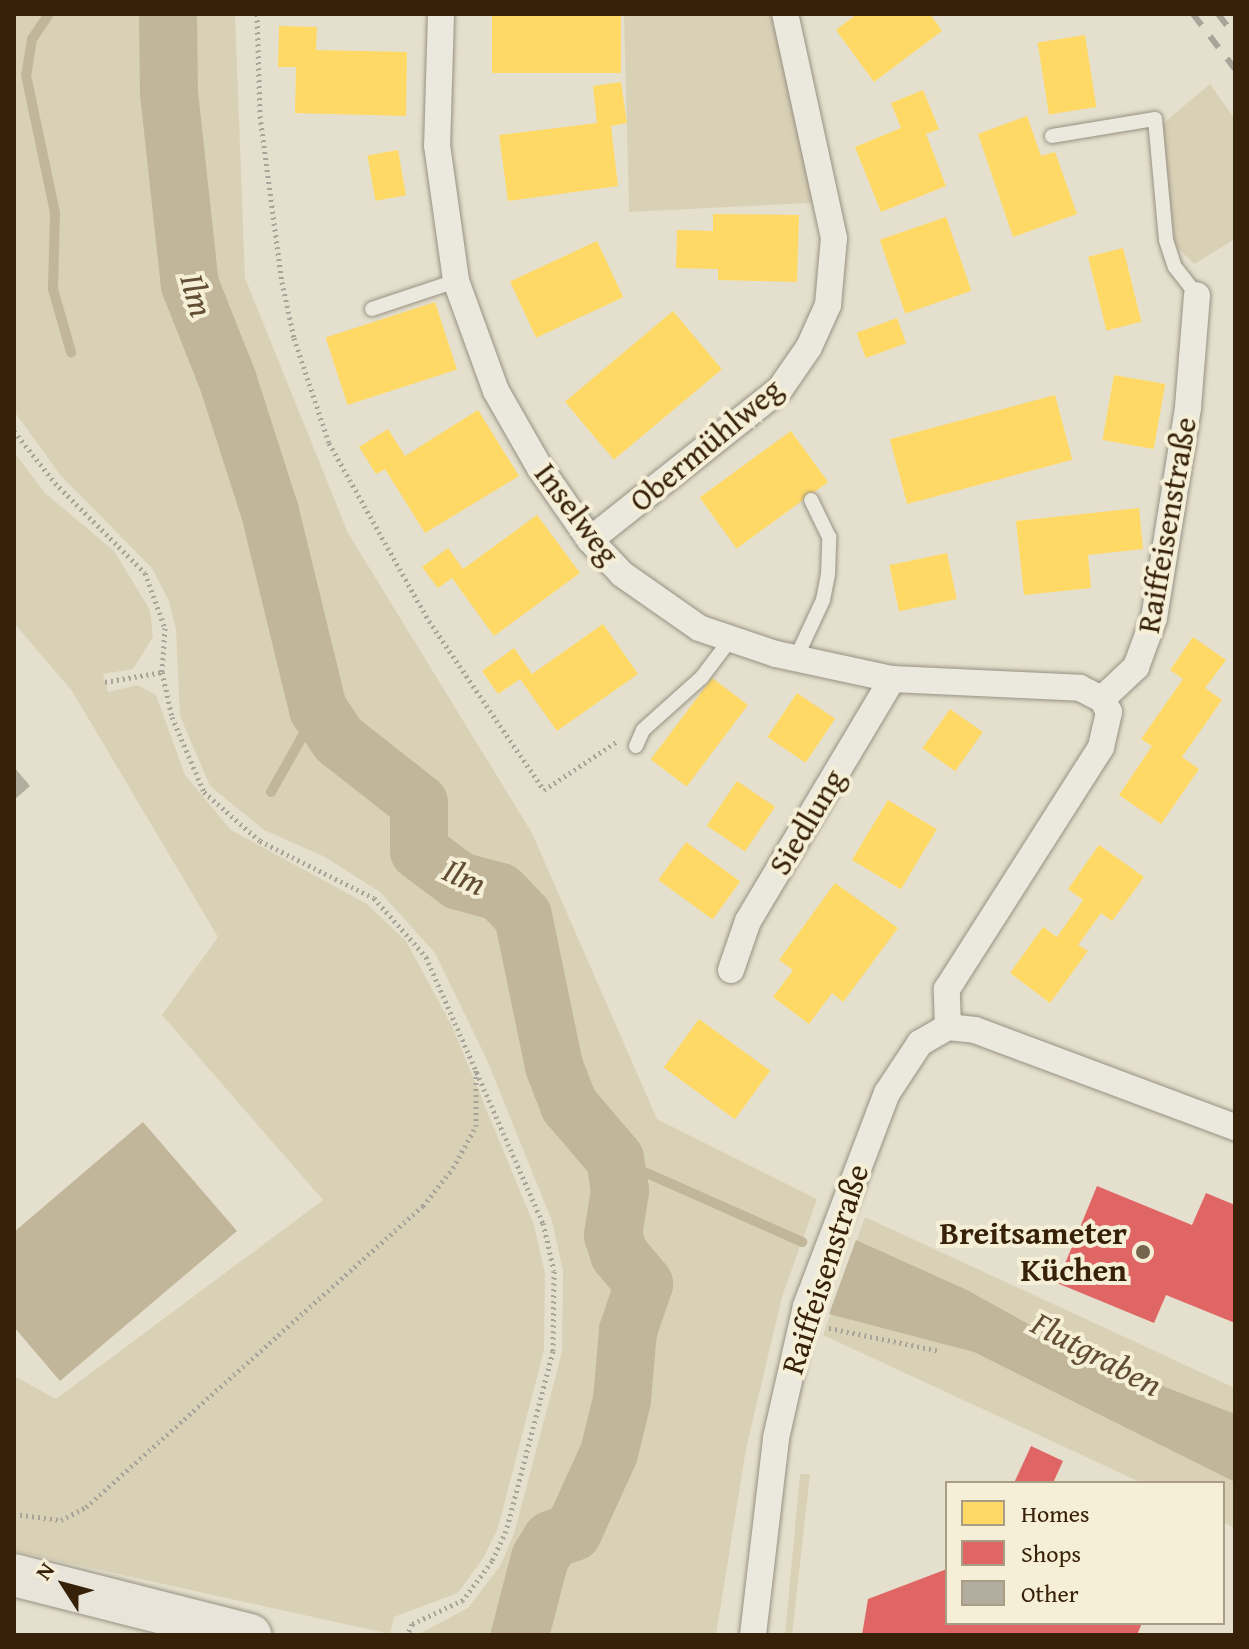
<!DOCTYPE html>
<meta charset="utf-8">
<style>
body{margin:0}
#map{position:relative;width:1249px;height:1649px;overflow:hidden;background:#e5e0cd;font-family:"Gentium Book Plus",serif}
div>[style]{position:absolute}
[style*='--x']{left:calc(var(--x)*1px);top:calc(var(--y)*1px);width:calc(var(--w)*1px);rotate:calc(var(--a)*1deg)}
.green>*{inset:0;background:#d9d1b6}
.water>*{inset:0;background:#c1b59a}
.homes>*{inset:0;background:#ffd966;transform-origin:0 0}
.shops>*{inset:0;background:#e06666}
.stream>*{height:10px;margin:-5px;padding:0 5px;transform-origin:5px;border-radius:5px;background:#c1b59a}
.river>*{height:58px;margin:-29px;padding:0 29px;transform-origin:29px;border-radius:29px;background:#c1b59a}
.building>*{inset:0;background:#b2ad9f}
.path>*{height:5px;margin-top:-2.5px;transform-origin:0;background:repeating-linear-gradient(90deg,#a8a49a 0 2px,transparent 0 6px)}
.roads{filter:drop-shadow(0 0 2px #979183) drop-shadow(0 0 2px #979183)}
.service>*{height:14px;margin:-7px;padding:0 7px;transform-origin:7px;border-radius:7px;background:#ebe8de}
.minor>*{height:26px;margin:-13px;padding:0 13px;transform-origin:13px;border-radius:13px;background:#ebe8de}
.primary>*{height:42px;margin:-21px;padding:0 21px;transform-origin:21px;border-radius:21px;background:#e8e4d9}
.rail>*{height:6px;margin-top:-3px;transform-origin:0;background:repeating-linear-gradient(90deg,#a8a49a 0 14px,transparent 0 28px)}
.dots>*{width:22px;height:22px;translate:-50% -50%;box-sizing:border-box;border:4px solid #f5efd8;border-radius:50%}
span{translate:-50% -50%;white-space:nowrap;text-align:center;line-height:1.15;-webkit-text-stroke:8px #f5efd8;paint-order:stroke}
.street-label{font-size:32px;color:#382109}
.poi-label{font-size:32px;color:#382109;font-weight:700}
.right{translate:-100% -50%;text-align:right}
.water-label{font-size:34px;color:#624e34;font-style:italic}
.frame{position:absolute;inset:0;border:16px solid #382109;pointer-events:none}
.legend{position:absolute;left:945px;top:1481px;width:280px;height:144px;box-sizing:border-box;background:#f5efd8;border:2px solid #a99d85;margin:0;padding:10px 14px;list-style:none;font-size:24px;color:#382109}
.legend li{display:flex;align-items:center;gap:16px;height:40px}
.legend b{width:40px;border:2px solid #a99d85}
.north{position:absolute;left:24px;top:1545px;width:80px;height:80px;-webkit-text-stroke:6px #f5efd8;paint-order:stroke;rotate:306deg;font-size:22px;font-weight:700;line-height:32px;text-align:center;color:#382109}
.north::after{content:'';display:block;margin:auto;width:28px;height:36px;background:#382109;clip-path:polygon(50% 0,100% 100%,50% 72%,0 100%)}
</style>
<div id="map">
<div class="green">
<i style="clip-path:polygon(14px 14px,235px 14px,245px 278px,348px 533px,532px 833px,657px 1119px,817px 1199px,782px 1297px,746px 1449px,716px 1635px,417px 1635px,468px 1608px,500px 1566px,514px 1534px,562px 1352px,563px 1271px,552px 1221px,487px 1060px,435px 953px,380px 892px,325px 857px,264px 830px,210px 786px,180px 716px,176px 630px,169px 601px,152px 568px,61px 476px,14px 411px)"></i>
<i style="clip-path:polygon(624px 14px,785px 14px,829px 202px,629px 212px)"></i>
<i style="clip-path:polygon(1210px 84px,1235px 119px,1235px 239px,1194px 264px,1175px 245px,1161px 125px)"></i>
<i style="clip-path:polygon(14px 452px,45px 493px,114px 551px,150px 610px,153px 637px,133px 669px,103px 674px,108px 692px,138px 685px,156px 695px,185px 775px,231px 830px,367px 904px,406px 941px,452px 1026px,534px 1225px,545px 1273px,544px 1350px,498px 1528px,484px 1557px,458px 1593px,394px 1617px,390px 1634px,14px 1551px,14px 1376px,56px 1399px,323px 1200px,162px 1015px,218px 937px,72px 691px,14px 623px)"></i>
<i style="clip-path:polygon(865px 1217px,1235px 1388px,1235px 1528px,1223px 1522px,1223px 1483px,1142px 1483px,823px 1335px)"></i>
<i style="clip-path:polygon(800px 1474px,810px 1474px,792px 1635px,785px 1635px)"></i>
</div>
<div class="water">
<i style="clip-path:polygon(143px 1122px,237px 1231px,60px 1381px,14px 1327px,14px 1232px)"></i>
<i style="clip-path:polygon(856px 1240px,967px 1290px,1041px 1331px,1080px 1341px,1165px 1387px,1235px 1414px,1235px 1482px,974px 1352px,829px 1314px)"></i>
</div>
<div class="homes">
<i style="left:492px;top:14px;width:129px;height:59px"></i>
<i style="clip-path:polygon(857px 14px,930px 14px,942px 31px,874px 82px,836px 30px)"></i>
<i style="clip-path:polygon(279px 26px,317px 27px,316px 50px,407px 52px,406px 116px,295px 113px,296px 67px,278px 67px)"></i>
<i style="left:1085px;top:35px;width:73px;height:48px;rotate:81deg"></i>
<i style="clip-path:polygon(621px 82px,627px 123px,611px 126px,618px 186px,508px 201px,499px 135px,597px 123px,593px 86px)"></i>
<i style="clip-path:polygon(923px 90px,939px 129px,926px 134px,946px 186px,881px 212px,855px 147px,901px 128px,891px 103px)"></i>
<i style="clip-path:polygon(1027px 116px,1041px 156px,1055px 152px,1077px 214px,1013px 237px,978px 134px)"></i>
<i style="left:398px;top:150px;width:46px;height:31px;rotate:80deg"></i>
<i style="clip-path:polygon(713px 214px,799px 215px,797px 282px,718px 280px,718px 269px,676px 268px,677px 230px,713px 231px)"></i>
<i style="left:946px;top:217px;width:78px;height:70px;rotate:71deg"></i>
<i style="left:597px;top:241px;width:62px;height:96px;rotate:65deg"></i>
<i style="left:1123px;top:248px;width:76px;height:36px;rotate:76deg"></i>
<i style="left:435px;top:302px;width:71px;height:115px;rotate:72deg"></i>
<i style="left:673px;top:311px;width:76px;height:141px;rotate:50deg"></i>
<i style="left:897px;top:318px;width:27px;height:43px;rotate:70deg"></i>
<i style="left:1114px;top:375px;width:52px;height:66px;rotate:10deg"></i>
<i style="left:1055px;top:395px;width:67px;height:171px;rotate:75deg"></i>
<i style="clip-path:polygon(478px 410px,519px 476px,425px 533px,385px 469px,376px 474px,359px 447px,388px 429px,405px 456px)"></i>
<i style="left:791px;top:431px;width:63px;height:113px;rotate:54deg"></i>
<i style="clip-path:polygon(1139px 508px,1143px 549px,1088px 555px,1091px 588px,1024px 595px,1016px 521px)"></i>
<i style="clip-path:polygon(537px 515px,580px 573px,494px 636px,452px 578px,438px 588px,422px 567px,448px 548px,463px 569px)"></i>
<i style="left:947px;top:553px;width:47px;height:59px;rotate:78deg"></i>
<i style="clip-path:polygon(603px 624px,638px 674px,557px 731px,520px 679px,498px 694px,482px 671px,514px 648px,532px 674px)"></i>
<i style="clip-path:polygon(1193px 637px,1226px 660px,1205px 688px,1222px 700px,1182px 757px,1199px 769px,1161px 824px,1119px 795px,1152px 746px,1141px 739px,1183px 679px,1170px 670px)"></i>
<i style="left:712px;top:678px;width:45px;height:102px;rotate:37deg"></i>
<i style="left:797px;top:693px;width:46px;height:53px;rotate:34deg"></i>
<i style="left:950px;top:709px;width:40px;height:48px;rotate:35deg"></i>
<i style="left:737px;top:781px;width:46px;height:54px;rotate:34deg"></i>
<i style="left:888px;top:800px;width:57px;height:70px;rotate:31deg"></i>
<i style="left:686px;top:842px;width:67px;height:47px;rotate:36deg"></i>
<i style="clip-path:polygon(1099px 845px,1144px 877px,1112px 921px,1101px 913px,1078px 945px,1088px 951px,1050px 1003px,1010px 973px,1043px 927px,1057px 937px,1083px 900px,1068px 889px)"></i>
<i style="clip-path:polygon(835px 883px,898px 928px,843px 1002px,832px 993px,809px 1024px,773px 997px,793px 970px,779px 960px)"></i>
<i style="left:699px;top:1019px;width:88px;height:60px;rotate:36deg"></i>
</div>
<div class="shops">
<i style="clip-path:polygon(1097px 1186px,1192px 1225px,1206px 1193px,1235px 1205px,1235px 1323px,1166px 1295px,1154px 1323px,1057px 1283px)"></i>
<i style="clip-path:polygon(1031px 1446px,1063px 1461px,1053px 1483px,1014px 1483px)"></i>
<i style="clip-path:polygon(947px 1569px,947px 1623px,1142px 1623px,1137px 1635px,862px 1635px,868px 1599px)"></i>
</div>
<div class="stream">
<i style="--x:49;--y:14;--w:30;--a:124"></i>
<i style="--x:32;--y:39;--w:36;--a:99"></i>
<i style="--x:26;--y:75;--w:141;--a:78.1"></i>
<i style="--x:55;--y:213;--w:76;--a:91.5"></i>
<i style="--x:53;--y:289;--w:66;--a:74.1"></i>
<i style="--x:271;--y:792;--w:95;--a:-60.5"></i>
<i style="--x:615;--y:1159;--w:205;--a:23.9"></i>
</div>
<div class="river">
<i style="--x:168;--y:14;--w:79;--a:89.3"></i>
<i style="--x:169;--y:93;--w:193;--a:83.8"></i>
<i style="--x:190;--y:285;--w:103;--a:68.4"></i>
<i style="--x:228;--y:381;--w:138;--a:72.2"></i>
<i style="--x:270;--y:512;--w:203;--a:76.3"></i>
<i style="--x:318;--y:709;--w:37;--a:56"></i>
<i style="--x:339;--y:740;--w:102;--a:38.2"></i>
<i style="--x:419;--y:803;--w:48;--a:90"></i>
<i style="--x:419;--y:851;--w:50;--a:36.9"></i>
<i style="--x:459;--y:881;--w:42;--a:15"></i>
<i style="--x:500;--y:892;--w:33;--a:46"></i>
<i style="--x:523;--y:916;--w:153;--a:78.3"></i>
<i style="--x:554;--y:1066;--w:42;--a:69"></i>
<i style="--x:569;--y:1105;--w:71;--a:49.6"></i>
<i style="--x:615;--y:1159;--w:32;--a:81"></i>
<i style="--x:620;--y:1191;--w:45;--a:99"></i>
<i style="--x:613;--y:1235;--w:20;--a:72"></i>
<i style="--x:619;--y:1254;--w:39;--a:50"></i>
<i style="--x:644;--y:1284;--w:50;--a:108.8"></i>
<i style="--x:628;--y:1331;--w:69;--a:95"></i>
<i style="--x:622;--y:1400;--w:55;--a:103.8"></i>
<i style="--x:609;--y:1453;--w:87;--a:114.5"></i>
<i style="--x:573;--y:1532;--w:23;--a:160"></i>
<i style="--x:551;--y:1540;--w:21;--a:121"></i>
<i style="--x:540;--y:1558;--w:80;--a:104.6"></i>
</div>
<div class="building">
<i style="clip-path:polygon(14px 767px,30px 786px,14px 800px)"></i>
</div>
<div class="path">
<i style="--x:257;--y:14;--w:102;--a:88.3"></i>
<i style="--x:260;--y:116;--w:167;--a:82.5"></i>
<i style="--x:282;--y:282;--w:57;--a:77.9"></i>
<i style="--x:294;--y:338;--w:111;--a:71.6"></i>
<i style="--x:329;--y:443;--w:204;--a:60.7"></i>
<i style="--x:429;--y:621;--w:204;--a:55.8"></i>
<i style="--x:544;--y:790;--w:87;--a:-33.7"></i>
<i style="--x:14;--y:431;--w:66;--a:51.7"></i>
<i style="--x:55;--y:483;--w:127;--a:45"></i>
<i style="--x:145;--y:573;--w:59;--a:70"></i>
<i style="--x:165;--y:628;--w:44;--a:93.9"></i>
<i style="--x:162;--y:672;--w:46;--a:77.5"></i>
<i style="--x:172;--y:717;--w:82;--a:66.9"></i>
<i style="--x:204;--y:792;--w:74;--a:41.2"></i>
<i style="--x:260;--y:841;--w:127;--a:26.6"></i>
<i style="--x:374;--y:898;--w:79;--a:48.6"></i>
<i style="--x:426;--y:957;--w:291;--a:66.3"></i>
<i style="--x:543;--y:1223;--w:49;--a:77.1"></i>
<i style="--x:554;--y:1271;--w:80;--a:90.7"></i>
<i style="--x:553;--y:1351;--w:186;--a:104.6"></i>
<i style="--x:506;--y:1531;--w:33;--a:115"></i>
<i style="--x:492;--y:1561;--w:49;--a:126.6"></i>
<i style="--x:463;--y:1600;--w:56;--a:154.8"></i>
<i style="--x:412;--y:1624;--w:12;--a:114"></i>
<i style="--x:105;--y:682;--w:58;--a:-10"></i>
<i style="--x:829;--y:1328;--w:113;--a:11.7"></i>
<i style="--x:14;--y:1514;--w:47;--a:7.3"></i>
<i style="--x:61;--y:1520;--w:28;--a:-27"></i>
<i style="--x:86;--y:1507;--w:452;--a:-41.8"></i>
<i style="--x:423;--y:1206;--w:48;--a:-51.7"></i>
<i style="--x:453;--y:1168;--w:48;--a:-61.3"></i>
<i style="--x:476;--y:1126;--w:59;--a:-90"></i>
</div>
<div class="roads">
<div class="service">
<i style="--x:1052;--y:136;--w:104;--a:-9.4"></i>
<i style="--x:1155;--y:119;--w:121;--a:84.8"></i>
<i style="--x:1166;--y:240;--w:28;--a:72"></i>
<i style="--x:1175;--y:267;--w:36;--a:52"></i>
<i style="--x:372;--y:309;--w:89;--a:-18.4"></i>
<i style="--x:796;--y:658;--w:64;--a:-65"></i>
<i style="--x:823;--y:600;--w:25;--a:-79"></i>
<i style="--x:828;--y:575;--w:38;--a:-88"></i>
<i style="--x:829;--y:537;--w:41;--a:-115.9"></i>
<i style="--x:636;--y:746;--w:17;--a:-66"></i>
<i style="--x:643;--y:730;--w:79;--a:-41.9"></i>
<i style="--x:702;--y:677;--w:46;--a:-52.9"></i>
</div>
<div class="minor">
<i style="--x:441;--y:14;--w:131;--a:91.7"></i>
<i style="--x:437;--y:145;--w:137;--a:82"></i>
<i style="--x:456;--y:281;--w:117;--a:70"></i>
<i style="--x:496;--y:391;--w:89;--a:60.3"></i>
<i style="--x:540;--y:468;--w:88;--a:55.2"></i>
<i style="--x:590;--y:540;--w:47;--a:46.7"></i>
<i style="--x:622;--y:574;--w:94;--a:35"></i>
<i style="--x:699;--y:628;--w:81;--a:18.7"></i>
<i style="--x:776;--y:654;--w:119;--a:12.2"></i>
<i style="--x:892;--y:679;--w:188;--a:2.7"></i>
<i style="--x:1080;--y:688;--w:25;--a:27"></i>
<i style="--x:590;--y:540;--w:243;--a:-38.5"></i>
<i style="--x:780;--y:389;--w:51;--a:-55.4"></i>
<i style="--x:809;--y:347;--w:46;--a:-65.7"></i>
<i style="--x:828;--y:305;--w:67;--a:-84.9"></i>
<i style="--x:834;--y:238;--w:229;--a:-102.3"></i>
<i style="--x:1102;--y:699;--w:47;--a:-43.3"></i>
<i style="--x:1136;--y:667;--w:52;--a:-69.8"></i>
<i style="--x:1154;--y:618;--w:214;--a:-80.8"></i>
<i style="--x:1188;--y:407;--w:112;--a:-85.4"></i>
<i style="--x:731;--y:970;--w:52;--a:-70.9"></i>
<i style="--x:748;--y:921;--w:282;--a:-59.2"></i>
<i style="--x:948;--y:1027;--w:38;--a:-92"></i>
<i style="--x:947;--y:989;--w:287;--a:-57.5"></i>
<i style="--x:1101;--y:747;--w:36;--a:-77"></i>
<i style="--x:1109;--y:712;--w:15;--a:-118"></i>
<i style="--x:753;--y:1635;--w:198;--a:-83.3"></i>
<i style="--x:776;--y:1438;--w:135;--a:-77.2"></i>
<i style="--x:806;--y:1306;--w:228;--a:-69.2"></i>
<i style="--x:887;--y:1093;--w:60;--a:-56.6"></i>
<i style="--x:920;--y:1043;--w:32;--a:-30"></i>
<i style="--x:948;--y:1027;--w:27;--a:6"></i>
<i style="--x:975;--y:1030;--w:278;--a:20.5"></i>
</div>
<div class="primary">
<i style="--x:14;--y:1575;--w:244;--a:14.3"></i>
</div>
</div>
<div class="rail">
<i style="--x:1193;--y:14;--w:69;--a:52.6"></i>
<i style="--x:1218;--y:14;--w:28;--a:52"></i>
</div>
<div class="dots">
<i style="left:1143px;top:1252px;background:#75644e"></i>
</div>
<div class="street-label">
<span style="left:706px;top:445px;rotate:-40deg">Obermühlweg</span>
<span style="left:577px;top:514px;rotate:53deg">Inselweg</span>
<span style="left:1167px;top:525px;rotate:-80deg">Raiffeisenstraße</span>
<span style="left:807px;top:822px;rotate:-59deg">Siedlung</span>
<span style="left:825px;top:1269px;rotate:-72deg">Raiffeisenstraße</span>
</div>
<div class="poi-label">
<span class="right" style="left:1127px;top:1252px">Breitsameter<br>Küchen</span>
</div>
<div class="water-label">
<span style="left:198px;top:295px;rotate:74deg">Ilm</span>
<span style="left:465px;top:876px;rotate:25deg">Ilm</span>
<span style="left:1097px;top:1353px;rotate:28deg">Flutgraben</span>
</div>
<div class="frame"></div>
<ul class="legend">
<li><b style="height:22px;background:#ffd966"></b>Homes</li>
<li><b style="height:22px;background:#e06666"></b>Shops</li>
<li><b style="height:22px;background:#b2ad9f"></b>Other</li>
</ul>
<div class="north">N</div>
</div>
